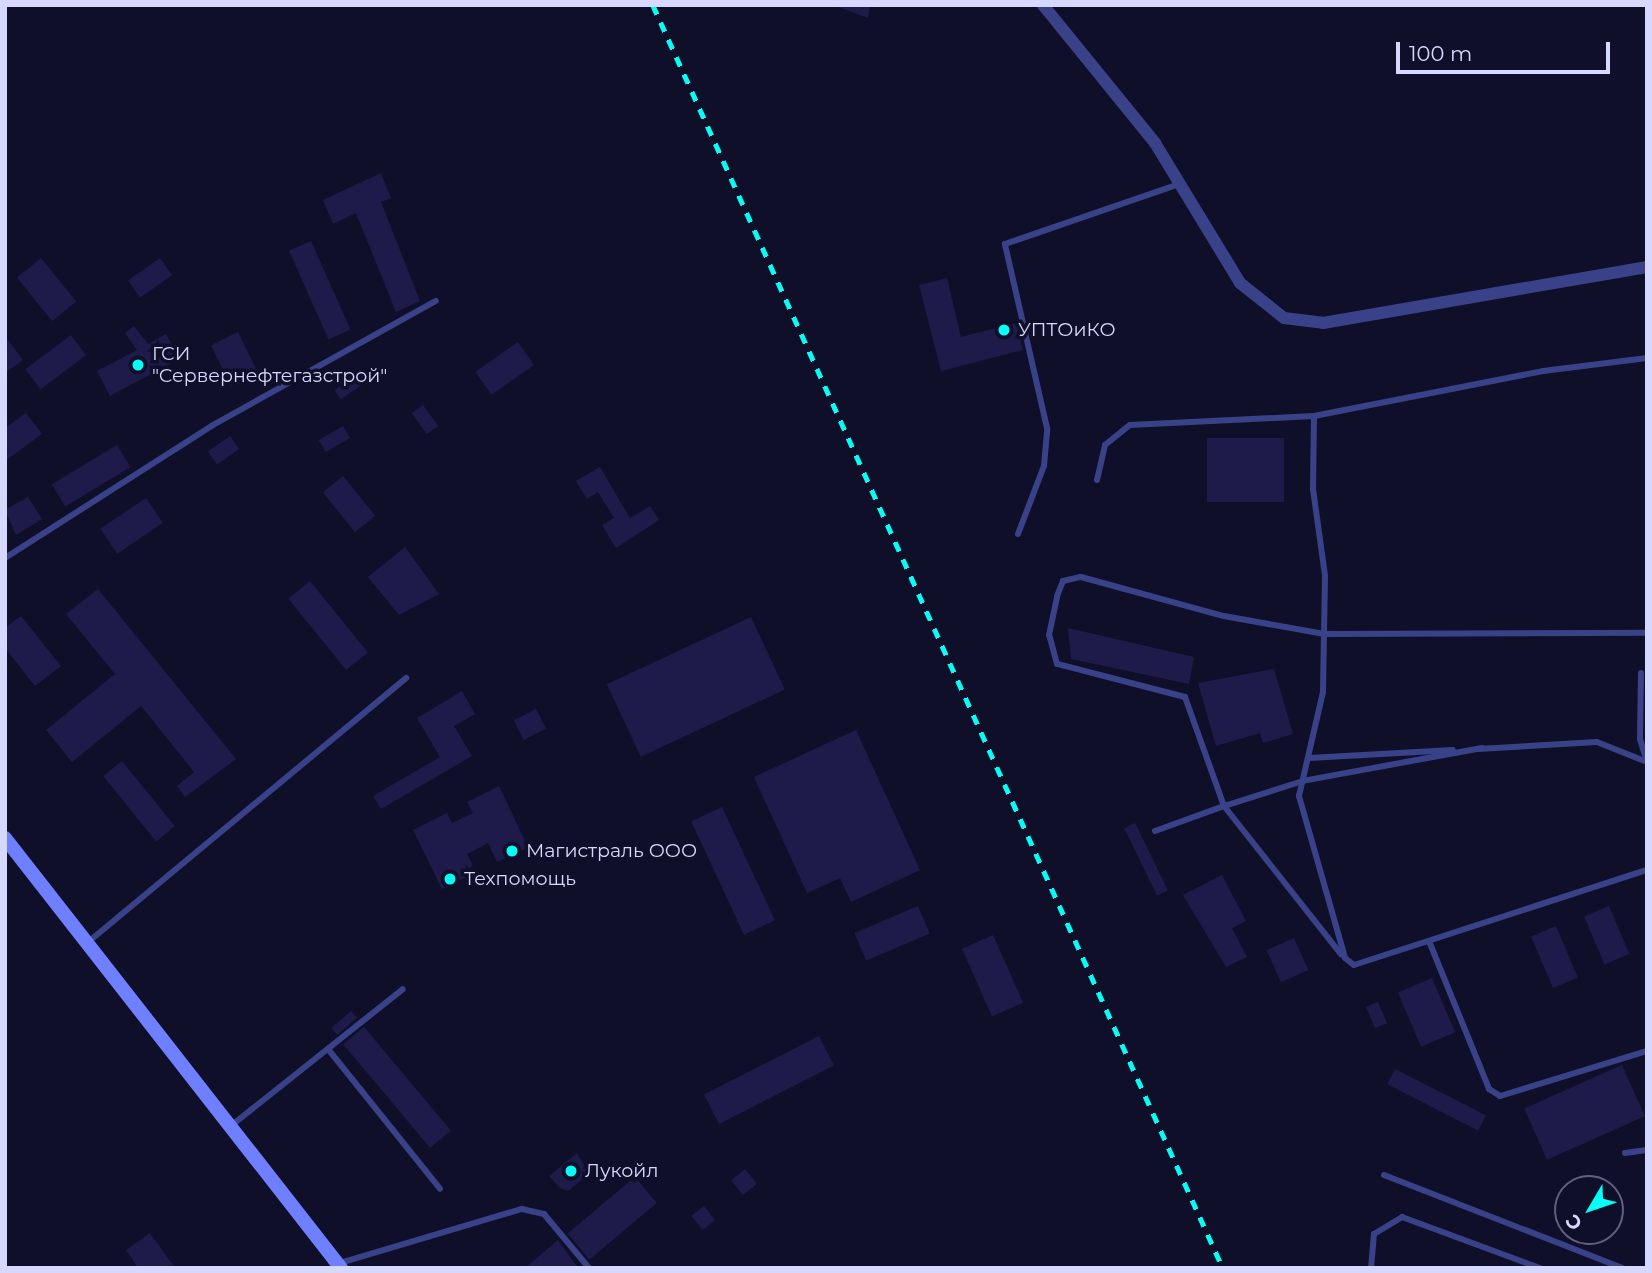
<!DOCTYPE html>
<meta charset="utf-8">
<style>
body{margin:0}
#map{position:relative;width:1652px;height:1273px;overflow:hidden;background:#100f29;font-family:Montserrat,sans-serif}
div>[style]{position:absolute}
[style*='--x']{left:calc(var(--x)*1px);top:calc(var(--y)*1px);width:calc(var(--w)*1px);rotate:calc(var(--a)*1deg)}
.building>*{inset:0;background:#1e1b4a;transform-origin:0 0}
.lane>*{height:6px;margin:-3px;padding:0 3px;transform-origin:3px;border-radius:3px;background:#394289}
.street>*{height:12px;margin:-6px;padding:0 6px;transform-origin:6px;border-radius:6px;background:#394289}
.secondary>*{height:14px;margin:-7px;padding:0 7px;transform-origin:7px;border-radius:7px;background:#6e7fff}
.rail>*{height:4.5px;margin-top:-2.25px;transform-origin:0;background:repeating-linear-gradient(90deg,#03fff5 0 10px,transparent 0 19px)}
.dots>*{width:19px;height:19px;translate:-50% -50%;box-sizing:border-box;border:4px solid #100f29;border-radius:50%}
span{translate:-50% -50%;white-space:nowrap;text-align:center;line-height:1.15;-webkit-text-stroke:7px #100f29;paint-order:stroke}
.poi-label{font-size:19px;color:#d7d8ff}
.left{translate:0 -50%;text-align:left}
.frame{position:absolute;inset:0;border:7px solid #d7d8ff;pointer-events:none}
.north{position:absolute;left:1554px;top:1175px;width:70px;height:70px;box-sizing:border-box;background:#100f29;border:2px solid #605f7f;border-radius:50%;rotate:231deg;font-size:19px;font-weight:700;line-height:28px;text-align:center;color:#d7d8ff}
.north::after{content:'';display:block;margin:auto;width:24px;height:32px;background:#03fff5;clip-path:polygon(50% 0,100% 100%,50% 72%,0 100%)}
.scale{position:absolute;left:1396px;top:42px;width:214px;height:32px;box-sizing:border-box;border:4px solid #d7d8ff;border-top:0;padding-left:9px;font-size:21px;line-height:24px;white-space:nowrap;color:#d7d8ff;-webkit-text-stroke:5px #100f29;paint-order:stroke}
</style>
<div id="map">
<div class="building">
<i style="clip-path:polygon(833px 5px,870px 5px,868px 18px)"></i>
<i style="clip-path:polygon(381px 173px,391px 198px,381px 202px,420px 301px,396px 312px,356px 213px,333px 224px,323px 200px)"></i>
<i style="left:311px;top:241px;width:97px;height:24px;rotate:66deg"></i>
<i style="left:41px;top:258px;width:56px;height:31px;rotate:51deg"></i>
<i style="left:160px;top:258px;width:21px;height:39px;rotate:55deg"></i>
<i style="clip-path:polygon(947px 278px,961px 337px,1016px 323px,1023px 350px,941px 371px,919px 285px)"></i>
<i style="clip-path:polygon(134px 326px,148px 344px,166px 334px,179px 359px,110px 396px,97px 371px,137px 350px,125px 333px)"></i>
<i style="left:238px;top:332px;width:46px;height:30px;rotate:64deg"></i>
<i style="left:71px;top:335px;width:25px;height:57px;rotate:53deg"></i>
<i style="clip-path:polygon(5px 336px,23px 360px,5px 373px)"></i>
<i style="left:518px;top:342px;width:28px;height:52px;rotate:55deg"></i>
<i style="left:357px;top:375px;width:11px;height:27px;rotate:56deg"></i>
<i style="left:423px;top:405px;width:26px;height:14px;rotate:54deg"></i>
<i style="clip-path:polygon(26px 413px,42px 434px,5px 461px,5px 428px)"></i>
<i style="left:343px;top:426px;width:14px;height:28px;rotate:60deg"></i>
<i style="left:230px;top:436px;width:16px;height:27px;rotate:55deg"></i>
<i style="left:1207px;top:438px;width:77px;height:64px"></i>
<i style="left:117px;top:445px;width:26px;height:76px;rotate:59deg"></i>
<i style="clip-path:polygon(600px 467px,630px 518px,650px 506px,659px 520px,616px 548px,602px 525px,614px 518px,598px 492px,587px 499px,576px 481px)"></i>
<i style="left:343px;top:476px;width:51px;height:26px;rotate:51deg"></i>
<i style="clip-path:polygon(28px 497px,42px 519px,16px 535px,5px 510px)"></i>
<i style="left:146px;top:498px;width:30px;height:55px;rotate:56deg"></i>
<i style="clip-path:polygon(405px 547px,439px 594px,399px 615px,368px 577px)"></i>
<i style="left:310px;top:581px;width:92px;height:28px;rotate:51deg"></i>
<i style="clip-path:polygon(98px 589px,236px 759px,185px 797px,177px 786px,194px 772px,141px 706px,72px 762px,46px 730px,115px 674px,66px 614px)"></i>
<i style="clip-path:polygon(21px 616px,61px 666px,35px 686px,5px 648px,5px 628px)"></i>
<i style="left:751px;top:617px;width:80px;height:159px;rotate:65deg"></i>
<i style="clip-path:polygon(1068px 628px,1194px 657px,1189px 684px,1071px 659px)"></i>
<i style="clip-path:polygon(1274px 669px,1293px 734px,1263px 743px,1260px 733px,1216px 746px,1198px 683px)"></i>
<i style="clip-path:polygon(462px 691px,475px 714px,454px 726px,472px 756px,381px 809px,373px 796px,440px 757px,417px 718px)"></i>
<i style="left:536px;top:709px;width:22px;height:25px;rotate:63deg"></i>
<i style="clip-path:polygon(856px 730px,920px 870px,851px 902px,840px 878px,807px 893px,754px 777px)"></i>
<i style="left:122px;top:761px;width:84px;height:24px;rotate:51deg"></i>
<i style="clip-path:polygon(499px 786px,528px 847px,497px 862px,488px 843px,467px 854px,476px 872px,442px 889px,413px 830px,447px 813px,452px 823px,473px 813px,467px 802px)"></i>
<i style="left:722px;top:807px;width:125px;height:34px;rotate:65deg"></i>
<i style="left:1135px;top:823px;width:75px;height:12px;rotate:64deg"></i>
<i style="clip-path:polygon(1222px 875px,1246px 921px,1232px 928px,1247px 957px,1226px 967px,1183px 895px)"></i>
<i style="left:918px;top:906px;width:30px;height:69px;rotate:67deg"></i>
<i style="left:1609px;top:906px;width:52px;height:27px;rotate:67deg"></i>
<i style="left:1556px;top:926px;width:56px;height:27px;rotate:67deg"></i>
<i style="left:993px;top:935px;width:74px;height:34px;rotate:66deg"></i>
<i style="left:1294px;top:938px;width:35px;height:30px;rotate:66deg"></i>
<i style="left:1432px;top:978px;width:59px;height:37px;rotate:67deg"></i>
<i style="left:1378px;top:1002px;width:23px;height:13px;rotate:67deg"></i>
<i style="left:351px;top:1011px;width:9px;height:26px;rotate:49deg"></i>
<i style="left:364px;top:1027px;width:135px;height:27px;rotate:50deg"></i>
<i style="left:819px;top:1036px;width:33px;height:129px;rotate:63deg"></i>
<i style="left:1622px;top:1065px;width:56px;height:107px;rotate:66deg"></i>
<i style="left:1395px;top:1069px;width:102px;height:17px;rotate:27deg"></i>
<i style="clip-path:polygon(577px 1153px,589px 1174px,568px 1191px,560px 1188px,549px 1176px)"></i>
<i style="left:745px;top:1169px;width:19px;height:18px;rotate:51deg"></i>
<i style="left:635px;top:1177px;width:34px;height:88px;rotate:50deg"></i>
<i style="left:704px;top:1206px;width:18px;height:16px;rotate:52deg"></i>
<i style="clip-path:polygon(150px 1233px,175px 1268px,138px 1268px,126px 1250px)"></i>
<i style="clip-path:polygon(558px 1240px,578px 1268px,525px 1268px)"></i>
</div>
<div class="lane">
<i style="--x:1314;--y:416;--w:73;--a:90.8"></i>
<i style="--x:1313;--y:489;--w:88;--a:82.1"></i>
<i style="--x:1325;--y:576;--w:116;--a:91"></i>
<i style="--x:1323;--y:692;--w:107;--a:103"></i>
<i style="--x:1299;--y:796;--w:168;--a:74.1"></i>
<i style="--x:1345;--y:958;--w:11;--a:38"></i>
<i style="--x:1354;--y:965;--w:308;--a:-18"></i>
<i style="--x:1097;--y:480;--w:36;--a:-77"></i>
<i style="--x:1105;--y:445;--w:32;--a:-39"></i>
<i style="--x:1130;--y:425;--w:184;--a:-2.8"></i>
<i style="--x:1314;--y:416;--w:233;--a:-11.1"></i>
<i style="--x:1543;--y:371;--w:105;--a:-7.1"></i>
<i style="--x:1018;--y:534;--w:73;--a:-69.1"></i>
<i style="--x:1044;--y:466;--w:38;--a:-85"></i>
<i style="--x:1047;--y:428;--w:189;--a:-102.9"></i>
<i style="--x:1005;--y:244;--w:184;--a:-19"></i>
<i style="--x:5;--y:558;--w:247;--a:-32.6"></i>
<i style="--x:213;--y:425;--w:255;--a:-29.1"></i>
<i style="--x:1641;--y:673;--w:66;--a:90.9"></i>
<i style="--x:1640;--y:739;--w:24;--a:73"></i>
<i style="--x:1482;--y:748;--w:182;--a:169.6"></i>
<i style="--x:1303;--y:781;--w:83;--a:162.4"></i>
<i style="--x:1224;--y:806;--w:116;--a:-109.7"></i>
<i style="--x:1185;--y:697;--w:132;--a:-165.5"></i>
<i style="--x:1057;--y:664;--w:30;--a:-105"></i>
<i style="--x:1049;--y:635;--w:40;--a:-78"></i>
<i style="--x:1057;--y:596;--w:16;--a:-68"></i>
<i style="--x:1063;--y:581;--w:18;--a:-13"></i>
<i style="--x:1081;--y:577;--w:148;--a:15.3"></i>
<i style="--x:1224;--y:616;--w:102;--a:10.2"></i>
<i style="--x:1324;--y:634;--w:323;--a:-0.2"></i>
<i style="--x:1478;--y:749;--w:119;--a:-3.4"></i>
<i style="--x:1597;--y:742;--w:54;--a:21.8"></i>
<i style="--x:1309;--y:758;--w:144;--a:-3.2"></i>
<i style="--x:1155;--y:831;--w:73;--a:-19.9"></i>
<i style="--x:1224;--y:806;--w:189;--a:51.7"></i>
<i style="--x:1429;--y:941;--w:160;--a:67.9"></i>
<i style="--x:1489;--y:1089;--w:13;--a:32"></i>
<i style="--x:1500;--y:1096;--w:154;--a:-17"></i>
<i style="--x:87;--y:943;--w:415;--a:-39.7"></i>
<i style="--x:328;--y:1049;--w:179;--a:51.3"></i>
<i style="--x:232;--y:1125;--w:218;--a:-38.5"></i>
<i style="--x:1625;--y:1153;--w:22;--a:-8"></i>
<i style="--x:1384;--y:1175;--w:256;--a:21.3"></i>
<i style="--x:337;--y:1264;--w:193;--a:-16.6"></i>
<i style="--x:522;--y:1209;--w:23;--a:13"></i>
<i style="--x:544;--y:1214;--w:70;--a:50.2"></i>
<i style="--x:1371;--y:1268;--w:34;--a:-85"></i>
<i style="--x:1374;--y:1234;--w:33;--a:-31"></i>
<i style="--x:1402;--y:1217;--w:147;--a:20.3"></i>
</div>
<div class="street">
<i style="--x:1043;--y:5;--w:178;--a:50.9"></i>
<i style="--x:1155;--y:143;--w:164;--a:58.7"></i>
<i style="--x:1240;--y:283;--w:56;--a:38.5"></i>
<i style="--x:1284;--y:318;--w:39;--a:7"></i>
<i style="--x:1323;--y:323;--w:329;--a:-9.8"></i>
</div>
<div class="secondary">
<i style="--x:5;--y:838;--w:546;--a:52"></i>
</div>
<div class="rail">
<i style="--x:653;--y:5;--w:1386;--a:65.71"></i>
</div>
<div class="dots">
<i style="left:1004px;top:330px;background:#03fff5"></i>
<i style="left:138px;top:365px;background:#03fff5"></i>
<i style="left:512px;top:851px;background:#03fff5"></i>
<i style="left:450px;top:879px;background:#03fff5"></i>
<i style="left:571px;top:1171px;background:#03fff5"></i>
</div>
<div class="poi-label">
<span class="left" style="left:1018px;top:330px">УПТОиКО</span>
<span class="left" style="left:152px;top:365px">ГСИ<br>"Сервернефтегазстрой"</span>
<span class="left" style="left:526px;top:851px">Магистраль ООО</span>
<span class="left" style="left:464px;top:879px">Техпомощь</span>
<span class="left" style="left:585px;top:1171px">Лукойл</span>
</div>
<div class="frame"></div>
<div class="north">С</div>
<div class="scale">100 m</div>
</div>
